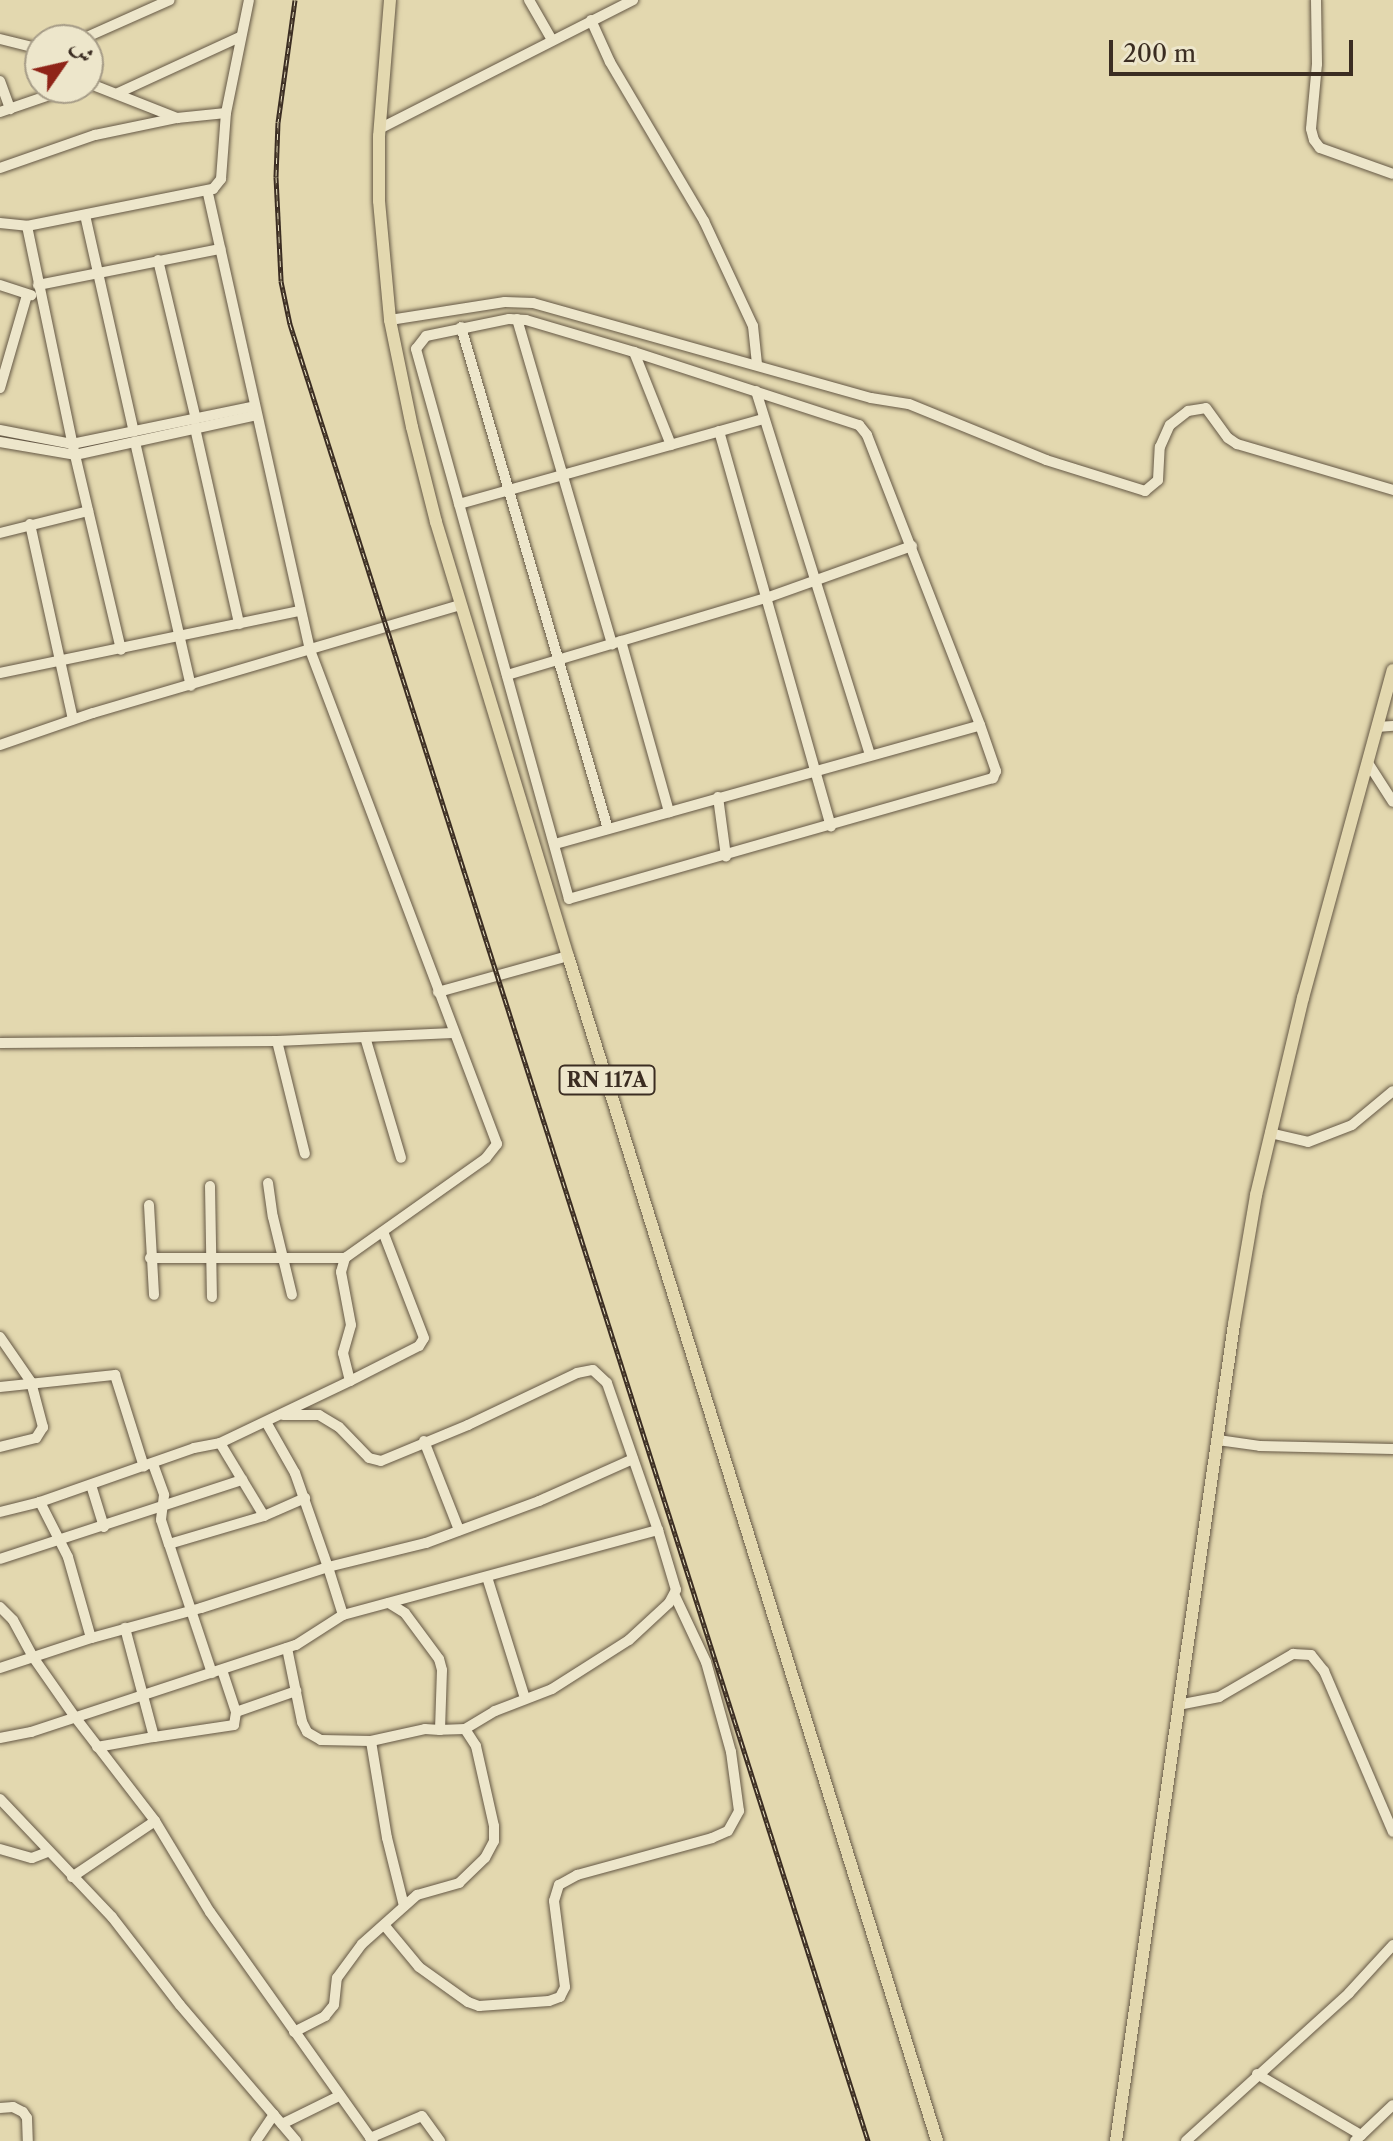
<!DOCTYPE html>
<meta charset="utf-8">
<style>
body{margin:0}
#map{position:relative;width:1393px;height:2141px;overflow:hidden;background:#e3d8af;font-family:"Libre Caslon Text",Amiri,serif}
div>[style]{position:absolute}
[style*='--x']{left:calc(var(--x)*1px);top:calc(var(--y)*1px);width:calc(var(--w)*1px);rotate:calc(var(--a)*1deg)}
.roads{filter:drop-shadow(0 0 2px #655845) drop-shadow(0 0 2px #655845)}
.minor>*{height:10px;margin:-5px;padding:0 5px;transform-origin:5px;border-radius:5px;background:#ede6cb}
.major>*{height:12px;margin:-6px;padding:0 6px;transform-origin:6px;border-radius:6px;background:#e3d8af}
.rail>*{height:5px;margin-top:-2.5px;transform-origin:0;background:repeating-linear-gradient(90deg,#ede6cb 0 6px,#3b2d22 0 12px);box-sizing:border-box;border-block:2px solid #3b2d22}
span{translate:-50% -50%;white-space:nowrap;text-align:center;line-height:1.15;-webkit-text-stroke:6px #ede6cb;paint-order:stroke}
.shield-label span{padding:2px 6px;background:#ede6cb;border:2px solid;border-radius:6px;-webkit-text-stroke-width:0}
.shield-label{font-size:20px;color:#3b2d22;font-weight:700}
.north{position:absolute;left:24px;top:24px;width:80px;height:80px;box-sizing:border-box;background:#ede6cb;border:2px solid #a69c87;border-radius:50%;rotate:56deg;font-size:22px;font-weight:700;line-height:32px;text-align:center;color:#3b2d22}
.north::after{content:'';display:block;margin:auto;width:28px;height:36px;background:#8f2418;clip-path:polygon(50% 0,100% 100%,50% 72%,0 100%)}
.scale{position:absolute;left:1109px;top:40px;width:244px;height:36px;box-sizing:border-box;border:4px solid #3b2d22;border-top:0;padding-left:10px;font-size:24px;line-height:28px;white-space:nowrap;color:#3b2d22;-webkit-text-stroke:6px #ede6cb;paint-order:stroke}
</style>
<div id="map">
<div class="roads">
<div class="minor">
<i style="--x:529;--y:0;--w:46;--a:60.1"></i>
<i style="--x:1316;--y:0;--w:64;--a:89.1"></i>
<i style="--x:1317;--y:64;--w:65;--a:95.3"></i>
<i style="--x:1311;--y:129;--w:11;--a:75"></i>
<i style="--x:1314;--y:140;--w:10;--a:53"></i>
<i style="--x:1320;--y:148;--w:77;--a:19.6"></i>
<i style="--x:591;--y:20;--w:46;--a:65.7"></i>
<i style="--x:610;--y:62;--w:185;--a:59.4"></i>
<i style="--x:704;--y:221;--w:116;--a:65"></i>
<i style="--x:753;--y:326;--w:38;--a:84"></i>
<i style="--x:0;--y:39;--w:41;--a:14"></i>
<i style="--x:80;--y:40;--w:98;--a:-24"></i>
<i style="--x:0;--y:81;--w:30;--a:70"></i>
<i style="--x:88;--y:83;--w:96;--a:21.5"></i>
<i style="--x:177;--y:118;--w:49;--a:-5.8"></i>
<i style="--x:118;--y:93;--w:134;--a:-24.7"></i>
<i style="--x:0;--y:112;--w:74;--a:-18.9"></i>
<i style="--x:379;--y:129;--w:285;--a:-26.9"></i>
<i style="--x:0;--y:168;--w:101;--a:-19.2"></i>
<i style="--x:95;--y:135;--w:84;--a:-11.7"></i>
<i style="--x:85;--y:215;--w:222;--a:77.3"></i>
<i style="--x:0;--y:223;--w:27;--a:6"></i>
<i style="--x:27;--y:226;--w:190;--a:-11.3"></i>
<i style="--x:213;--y:189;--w:13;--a:-51"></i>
<i style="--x:221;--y:179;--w:66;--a:-85.7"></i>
<i style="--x:226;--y:113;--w:115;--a:-78.5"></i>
<i style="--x:27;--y:226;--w:234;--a:78.2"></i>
<i style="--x:75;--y:455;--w:200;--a:76.7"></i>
<i style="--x:158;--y:260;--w:163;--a:76.6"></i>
<i style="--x:0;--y:285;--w:33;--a:18"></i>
<i style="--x:38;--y:285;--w:186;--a:-11.2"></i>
<i style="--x:509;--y:319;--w:17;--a:3"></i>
<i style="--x:526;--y:320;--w:113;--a:16.5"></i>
<i style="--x:634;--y:352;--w:237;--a:18"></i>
<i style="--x:859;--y:425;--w:13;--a:51"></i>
<i style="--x:867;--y:435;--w:311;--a:68.7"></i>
<i style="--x:980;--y:725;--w:49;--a:70.8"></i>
<i style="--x:996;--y:771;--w:8;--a:113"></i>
<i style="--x:993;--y:778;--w:441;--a:164.1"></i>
<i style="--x:569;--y:899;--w:571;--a:-105.55"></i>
<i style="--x:416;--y:349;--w:16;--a:-52"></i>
<i style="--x:426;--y:336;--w:85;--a:-11.6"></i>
<i style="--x:517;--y:319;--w:339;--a:73.7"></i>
<i style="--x:390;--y:320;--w:116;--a:-8.9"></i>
<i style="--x:505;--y:302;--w:28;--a:2"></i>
<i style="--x:533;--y:303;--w:351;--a:15.7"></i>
<i style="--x:871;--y:398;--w:38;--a:9"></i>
<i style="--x:909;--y:404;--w:148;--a:22.2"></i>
<i style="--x:1046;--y:460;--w:104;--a:17.4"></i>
<i style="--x:1145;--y:491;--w:17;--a:-40"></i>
<i style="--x:1158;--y:480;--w:33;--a:-87"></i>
<i style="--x:1160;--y:447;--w:24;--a:-66"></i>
<i style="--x:1170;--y:425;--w:23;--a:-38"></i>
<i style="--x:1188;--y:411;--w:18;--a:-9"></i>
<i style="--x:1206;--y:408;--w:37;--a:54"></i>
<i style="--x:1228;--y:438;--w:11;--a:34"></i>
<i style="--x:1237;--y:444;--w:163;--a:16.4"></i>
<i style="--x:461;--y:327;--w:523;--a:73.68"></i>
<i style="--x:634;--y:352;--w:100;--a:68.3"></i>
<i style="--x:0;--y:388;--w:97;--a:-73.8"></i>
<i style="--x:756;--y:391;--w:381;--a:72.6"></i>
<i style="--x:195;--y:428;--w:201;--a:77.3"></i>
<i style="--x:0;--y:430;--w:73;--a:11"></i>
<i style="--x:72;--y:444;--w:187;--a:-11.7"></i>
<i style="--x:719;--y:431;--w:411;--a:74.2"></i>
<i style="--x:0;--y:442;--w:76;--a:9.8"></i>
<i style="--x:75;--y:455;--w:186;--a:-12.4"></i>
<i style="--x:135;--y:442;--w:250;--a:77.1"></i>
<i style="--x:459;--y:504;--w:316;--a:-15.6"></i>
<i style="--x:30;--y:524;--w:200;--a:77.6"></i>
<i style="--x:0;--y:533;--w:91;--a:-14"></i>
<i style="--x:621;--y:641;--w:178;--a:74.3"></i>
<i style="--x:0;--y:673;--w:306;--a:-11.7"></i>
<i style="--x:507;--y:675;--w:270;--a:-16.6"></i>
<i style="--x:766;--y:598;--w:155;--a:-19.6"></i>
<i style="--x:1377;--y:727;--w:16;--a:-4"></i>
<i style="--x:0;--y:745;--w:98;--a:-19"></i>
<i style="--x:93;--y:713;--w:384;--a:-16.4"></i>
<i style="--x:1368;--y:763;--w:46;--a:57.3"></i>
<i style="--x:718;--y:797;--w:60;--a:82.3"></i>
<i style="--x:555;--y:844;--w:441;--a:-15.6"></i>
<i style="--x:438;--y:992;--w:135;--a:-15.5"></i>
<i style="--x:365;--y:1037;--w:126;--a:73.4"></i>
<i style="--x:277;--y:1041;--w:116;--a:76.1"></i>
<i style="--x:0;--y:1043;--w:277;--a:-0.4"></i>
<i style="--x:277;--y:1041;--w:176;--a:-2.6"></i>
<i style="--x:1270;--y:1133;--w:39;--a:13"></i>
<i style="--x:1308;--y:1142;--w:47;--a:-21.1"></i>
<i style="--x:1352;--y:1125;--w:53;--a:-39.7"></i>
<i style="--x:268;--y:1183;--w:34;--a:82"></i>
<i style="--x:273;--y:1217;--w:80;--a:76.3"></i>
<i style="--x:210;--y:1186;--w:111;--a:89"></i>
<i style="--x:149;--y:1205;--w:90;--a:86.8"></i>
<i style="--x:150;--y:1258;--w:195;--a:0"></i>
<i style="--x:0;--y:1337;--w:55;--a:55.4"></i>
<i style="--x:31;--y:1382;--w:47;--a:75.1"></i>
<i style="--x:43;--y:1427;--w:13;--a:122"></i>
<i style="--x:36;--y:1438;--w:37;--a:166"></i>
<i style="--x:350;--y:1381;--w:77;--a:-26.9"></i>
<i style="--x:419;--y:1346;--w:9;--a:-58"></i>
<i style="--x:424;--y:1338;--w:114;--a:-111.1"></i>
<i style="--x:0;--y:1387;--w:116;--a:-6"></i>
<i style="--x:115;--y:1375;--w:96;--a:72.5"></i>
<i style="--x:283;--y:1415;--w:36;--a:0"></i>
<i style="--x:319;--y:1415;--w:23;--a:31"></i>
<i style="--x:339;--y:1427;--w:43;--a:45.9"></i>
<i style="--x:369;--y:1458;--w:12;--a:14"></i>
<i style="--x:381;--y:1461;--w:94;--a:-22.5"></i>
<i style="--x:468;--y:1425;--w:121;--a:-25.5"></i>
<i style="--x:577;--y:1373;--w:16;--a:-11"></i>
<i style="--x:593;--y:1370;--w:19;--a:43"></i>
<i style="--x:607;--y:1383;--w:156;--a:70.9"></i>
<i style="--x:658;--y:1530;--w:326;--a:164.9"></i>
<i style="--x:266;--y:1422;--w:59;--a:60.4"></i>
<i style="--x:295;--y:1473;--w:100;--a:70.7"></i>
<i style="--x:328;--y:1567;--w:101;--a:-13.8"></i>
<i style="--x:426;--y:1543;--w:121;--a:-20.4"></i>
<i style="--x:539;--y:1501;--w:103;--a:-24.1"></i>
<i style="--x:1218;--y:1440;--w:42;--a:8.1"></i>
<i style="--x:1260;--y:1446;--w:133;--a:1.3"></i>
<i style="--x:424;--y:1441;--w:96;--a:68.5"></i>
<i style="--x:220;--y:1443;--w:85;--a:58.9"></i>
<i style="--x:153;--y:1464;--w:33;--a:70"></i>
<i style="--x:164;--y:1495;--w:25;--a:97"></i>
<i style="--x:161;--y:1520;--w:25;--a:72"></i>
<i style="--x:169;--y:1544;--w:99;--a:-16.4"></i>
<i style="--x:264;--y:1516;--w:45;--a:-23.7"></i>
<i style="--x:91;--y:1485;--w:44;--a:72.8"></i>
<i style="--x:0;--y:1512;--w:41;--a:-14"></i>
<i style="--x:40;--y:1502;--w:163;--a:-19.3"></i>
<i style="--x:194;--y:1448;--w:26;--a:-11"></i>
<i style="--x:220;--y:1443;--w:144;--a:-25.5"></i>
<i style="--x:350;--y:1381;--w:29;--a:-104"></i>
<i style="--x:343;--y:1353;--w:29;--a:-74"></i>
<i style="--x:351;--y:1325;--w:54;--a:-100.7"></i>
<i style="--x:341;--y:1272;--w:15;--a:-74"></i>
<i style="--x:345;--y:1258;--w:173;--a:-35.3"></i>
<i style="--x:486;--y:1158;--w:18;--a:-52"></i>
<i style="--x:497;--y:1144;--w:528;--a:-110.73"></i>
<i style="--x:310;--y:650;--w:470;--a:-102.6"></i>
<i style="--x:169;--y:1544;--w:136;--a:71.6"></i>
<i style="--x:0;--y:1559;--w:255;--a:-18.1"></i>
<i style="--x:487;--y:1577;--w:127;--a:72.6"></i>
<i style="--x:0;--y:1607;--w:18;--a:45"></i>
<i style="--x:13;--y:1620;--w:42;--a:61.6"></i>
<i style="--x:33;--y:1657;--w:73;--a:55"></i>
<i style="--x:75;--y:1717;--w:131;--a:52.4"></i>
<i style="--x:155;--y:1821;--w:106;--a:58.9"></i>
<i style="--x:210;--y:1912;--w:281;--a:54.6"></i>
<i style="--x:287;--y:1648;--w:76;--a:78.5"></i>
<i style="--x:302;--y:1722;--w:11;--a:63"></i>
<i style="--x:307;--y:1732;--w:16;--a:30"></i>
<i style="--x:321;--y:1740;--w:50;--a:1.1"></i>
<i style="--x:0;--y:1668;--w:96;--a:-18.2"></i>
<i style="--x:91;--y:1638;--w:84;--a:-105.9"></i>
<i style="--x:68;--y:1557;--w:62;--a:-117"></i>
<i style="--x:1178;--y:1705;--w:42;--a:-11"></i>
<i style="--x:1219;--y:1697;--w:86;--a:-30.2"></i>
<i style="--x:1293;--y:1654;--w:18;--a:3"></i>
<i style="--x:1311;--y:1655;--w:21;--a:51"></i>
<i style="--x:1324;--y:1671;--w:175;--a:66.8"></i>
<i style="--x:236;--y:1712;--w:64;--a:-19.3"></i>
<i style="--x:465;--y:1729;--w:35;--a:-31"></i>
<i style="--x:495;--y:1711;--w:61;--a:-21.1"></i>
<i style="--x:552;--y:1689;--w:91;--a:-32.5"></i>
<i style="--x:629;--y:1640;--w:54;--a:-42.8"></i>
<i style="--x:669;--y:1603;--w:15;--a:-62"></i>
<i style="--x:676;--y:1590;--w:63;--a:-106.7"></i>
<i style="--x:154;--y:1737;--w:81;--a:-8.5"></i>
<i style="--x:234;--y:1725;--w:13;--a:-81"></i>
<i style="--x:236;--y:1712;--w:44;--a:-108.4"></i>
<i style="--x:0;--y:1738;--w:32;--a:-11"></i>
<i style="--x:31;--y:1732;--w:279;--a:-18.2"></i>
<i style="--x:296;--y:1645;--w:56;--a:-32.6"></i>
<i style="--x:343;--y:1615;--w:50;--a:-107.4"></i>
<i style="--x:328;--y:1567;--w:133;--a:162.1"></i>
<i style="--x:201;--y:1608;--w:114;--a:164.7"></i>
<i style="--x:97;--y:1747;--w:58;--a:-10"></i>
<i style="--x:154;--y:1737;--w:113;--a:-104.9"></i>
<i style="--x:0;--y:1799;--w:163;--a:46.5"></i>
<i style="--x:112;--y:1917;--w:111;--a:52.3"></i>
<i style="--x:180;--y:2005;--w:179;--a:49.5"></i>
<i style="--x:0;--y:1849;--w:33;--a:16"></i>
<i style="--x:32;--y:1858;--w:17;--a:-21"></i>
<i style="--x:72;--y:1877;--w:100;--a:-34"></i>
<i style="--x:404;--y:1906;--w:70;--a:-104"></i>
<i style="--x:387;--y:1838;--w:98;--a:-99.4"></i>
<i style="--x:371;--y:1741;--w:55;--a:-12.5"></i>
<i style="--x:425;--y:1729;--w:15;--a:4"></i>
<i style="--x:385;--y:1926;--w:53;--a:50.3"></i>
<i style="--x:419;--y:1967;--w:60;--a:35.5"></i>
<i style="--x:468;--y:2002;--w:12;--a:20"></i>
<i style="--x:479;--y:2006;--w:70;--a:-4.1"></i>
<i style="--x:549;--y:2001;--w:12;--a:-20"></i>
<i style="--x:560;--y:1997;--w:11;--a:-63"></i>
<i style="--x:565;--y:1987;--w:87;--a:-97.3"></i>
<i style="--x:554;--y:1901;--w:17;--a:-73"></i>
<i style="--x:559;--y:1885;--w:21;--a:-29"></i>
<i style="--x:577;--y:1875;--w:140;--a:-15.3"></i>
<i style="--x:712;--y:1838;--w:17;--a:-24"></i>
<i style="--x:728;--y:1831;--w:23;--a:-61"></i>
<i style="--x:739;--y:1811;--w:60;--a:-97.7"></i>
<i style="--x:731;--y:1752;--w:93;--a:-105.5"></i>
<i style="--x:706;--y:1662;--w:73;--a:-115.2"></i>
<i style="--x:294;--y:2032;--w:35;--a:-27"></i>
<i style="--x:325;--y:2016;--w:14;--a:-51"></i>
<i style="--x:334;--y:2005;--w:27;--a:-84"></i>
<i style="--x:337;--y:1978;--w:42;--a:-53.7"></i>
<i style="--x:362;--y:1944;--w:74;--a:-41.7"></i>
<i style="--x:417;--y:1895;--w:44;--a:-15.9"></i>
<i style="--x:459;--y:1883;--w:36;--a:-44"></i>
<i style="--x:485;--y:1858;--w:19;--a:-62"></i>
<i style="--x:494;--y:1841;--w:15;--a:-90"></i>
<i style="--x:494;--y:1826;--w:82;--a:-102.7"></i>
<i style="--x:476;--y:1746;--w:20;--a:-123"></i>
<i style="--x:465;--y:1729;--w:25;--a:178"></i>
<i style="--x:440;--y:1730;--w:60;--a:-88.1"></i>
<i style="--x:442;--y:1670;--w:11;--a:-105"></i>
<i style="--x:439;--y:1659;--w:57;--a:-126.5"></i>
<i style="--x:405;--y:1613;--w:19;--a:-148"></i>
<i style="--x:1257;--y:2074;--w:121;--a:30.4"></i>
<i style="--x:0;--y:2108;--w:13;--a:-4"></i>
<i style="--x:13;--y:2107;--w:11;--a:27"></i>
<i style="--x:23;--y:2112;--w:7;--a:56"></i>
<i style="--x:27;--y:2118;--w:23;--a:88"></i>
<i style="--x:282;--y:2124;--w:64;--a:-26.2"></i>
<i style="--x:370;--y:2138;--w:56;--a:-22.9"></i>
<i style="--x:422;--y:2116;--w:31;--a:54"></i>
<i style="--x:256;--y:2141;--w:32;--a:-56"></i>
<i style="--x:1186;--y:2141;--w:220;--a:-42.2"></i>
<i style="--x:1349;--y:1993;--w:65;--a:-47.5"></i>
<i style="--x:1355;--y:2141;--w:52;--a:-43.5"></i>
</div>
<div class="major">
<i style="--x:390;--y:0;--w:136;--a:94.6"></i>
<i style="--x:379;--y:136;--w:65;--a:90"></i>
<i style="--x:379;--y:201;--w:120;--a:84.7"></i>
<i style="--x:390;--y:320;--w:109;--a:78.4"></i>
<i style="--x:412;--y:427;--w:98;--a:75.8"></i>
<i style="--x:436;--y:522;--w:454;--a:73.1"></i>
<i style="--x:568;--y:956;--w:1241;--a:72.7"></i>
<i style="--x:1116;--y:2141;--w:825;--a:-81.78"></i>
<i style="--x:1234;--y:1324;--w:131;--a:-80.3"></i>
<i style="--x:1256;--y:1195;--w:203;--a:-76.6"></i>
<i style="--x:1303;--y:998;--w:340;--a:-74.7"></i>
</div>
</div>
<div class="rail">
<i style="--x:295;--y:0;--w:123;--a:97.9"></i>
<i style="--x:278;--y:122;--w:55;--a:92.1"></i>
<i style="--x:276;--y:177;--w:104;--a:87.2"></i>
<i style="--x:281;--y:281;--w:44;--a:78.2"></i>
<i style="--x:290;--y:324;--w:1907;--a:72.35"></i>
</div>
<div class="shield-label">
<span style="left:607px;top:1080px">RN 117A</span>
</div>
<div class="north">ش</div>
<div class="scale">200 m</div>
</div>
